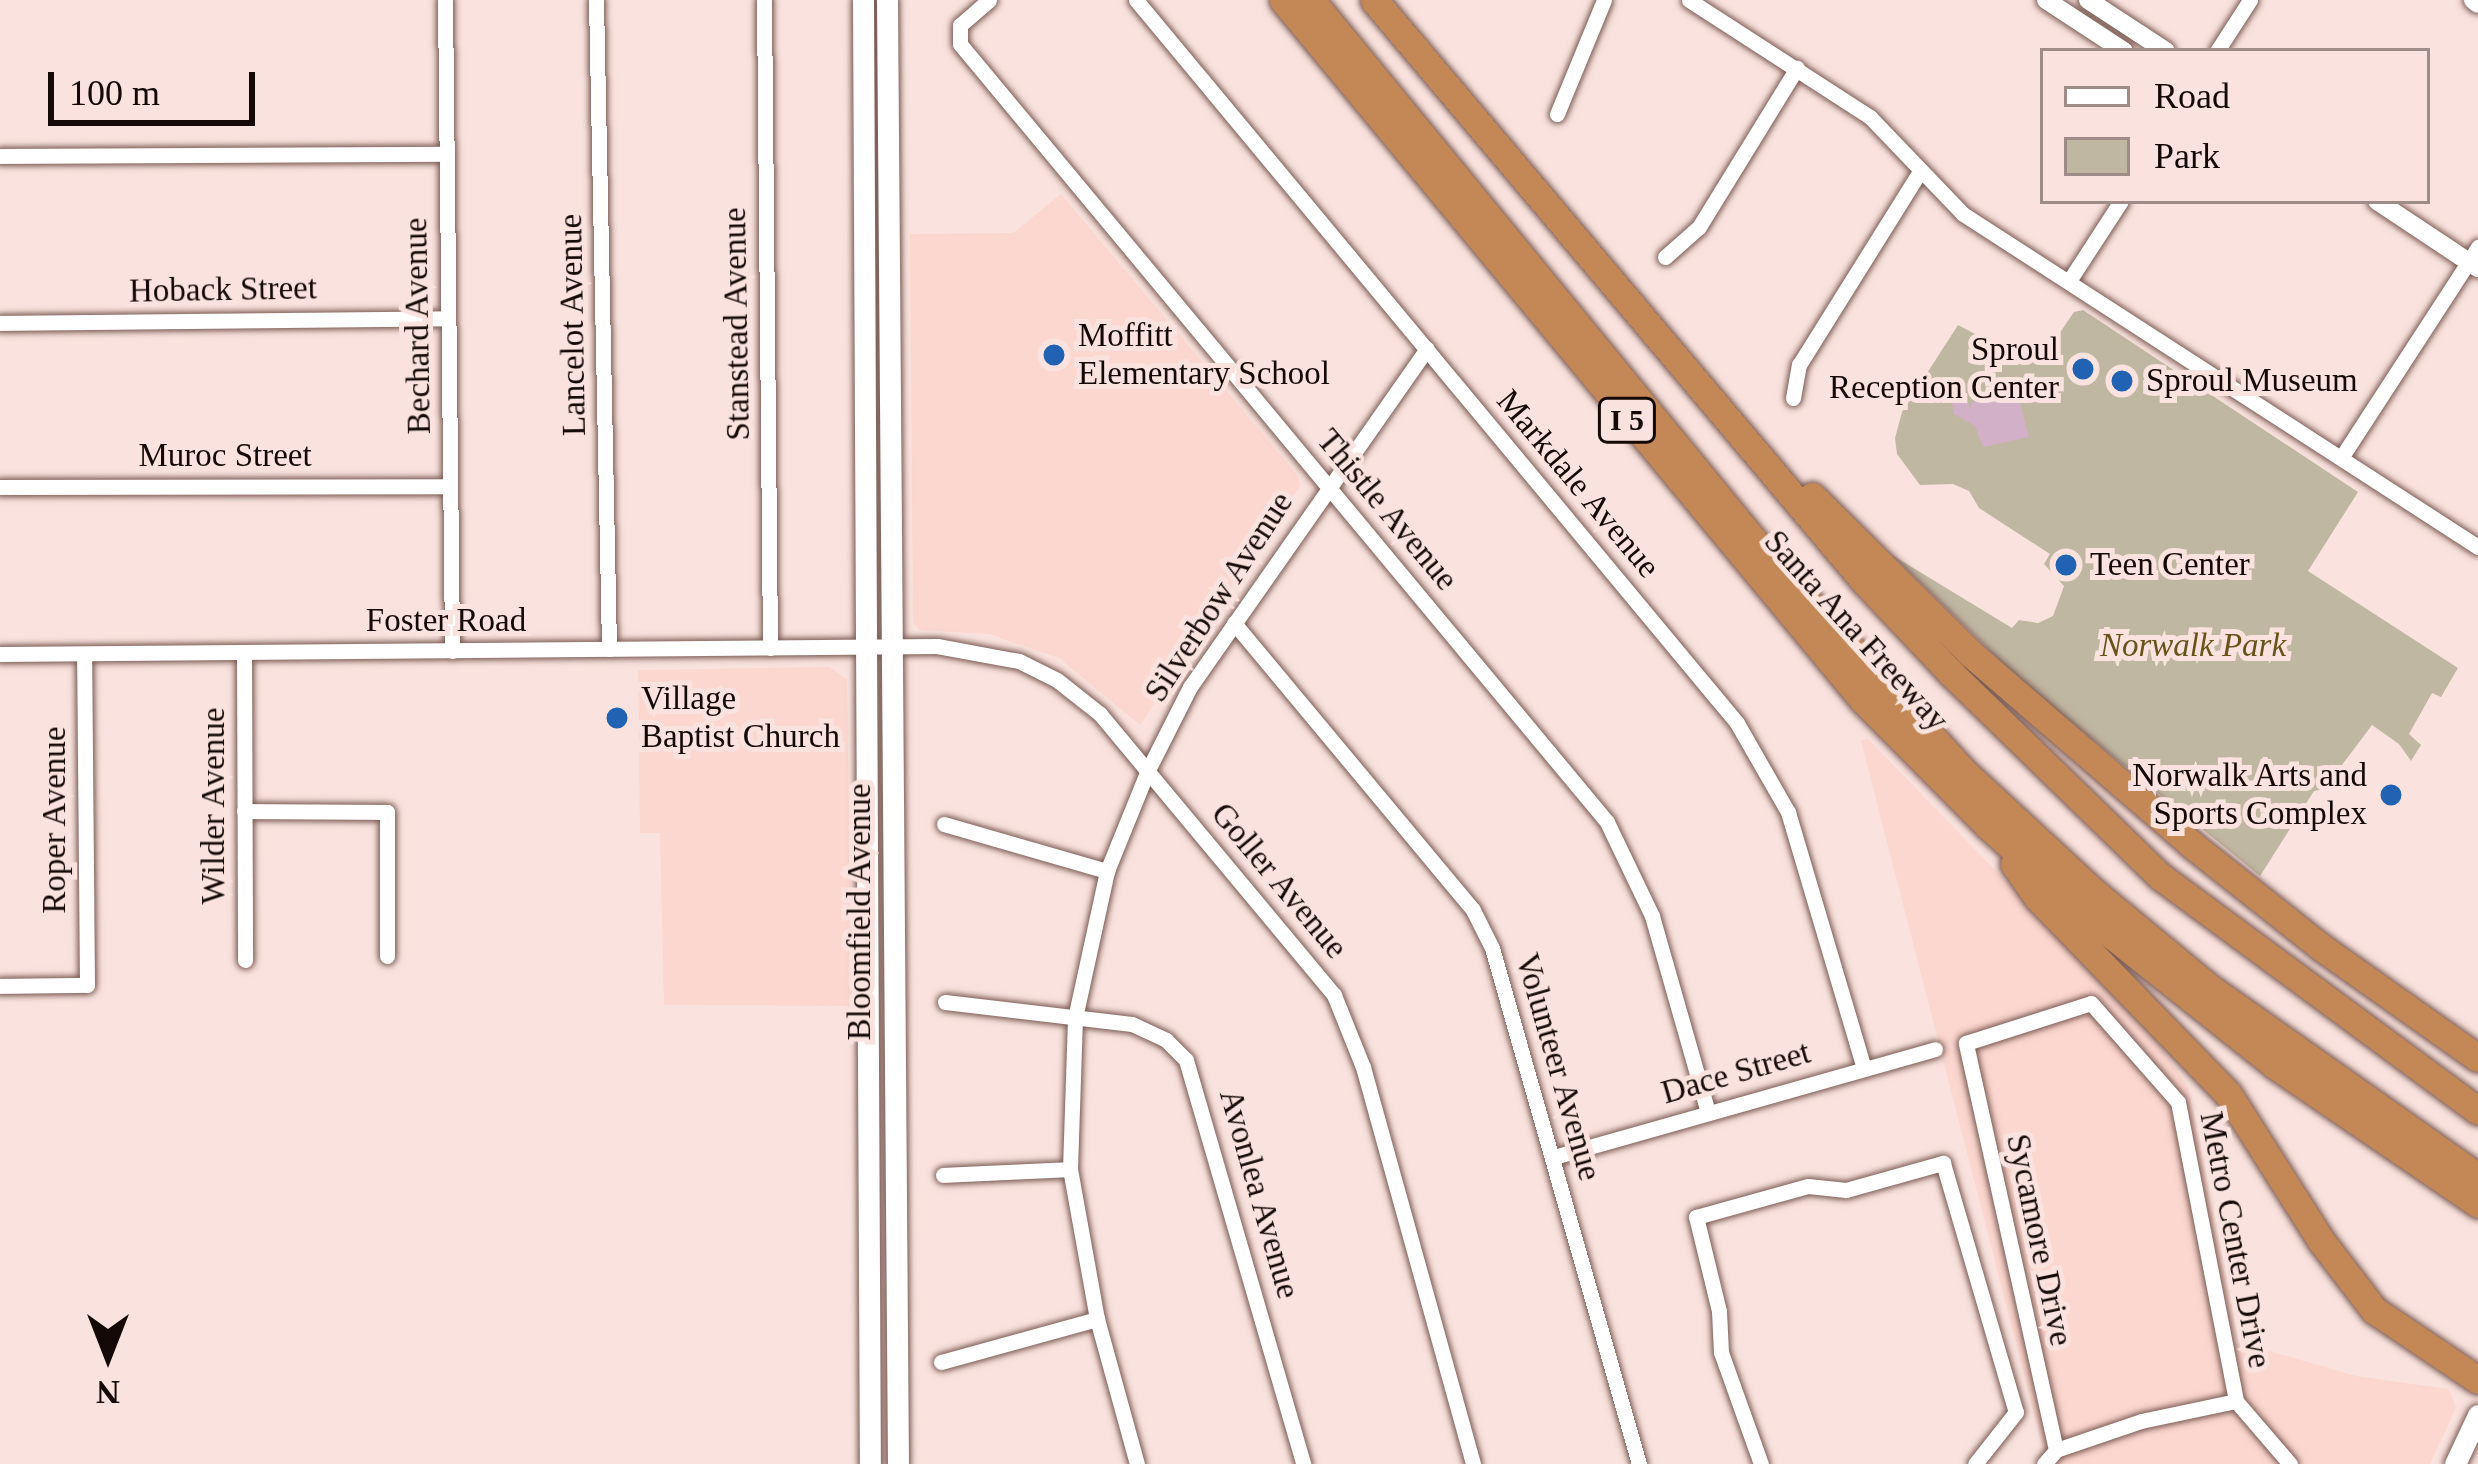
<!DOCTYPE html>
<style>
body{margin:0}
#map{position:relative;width:2478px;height:1464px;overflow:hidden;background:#fae3de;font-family:Georgia,serif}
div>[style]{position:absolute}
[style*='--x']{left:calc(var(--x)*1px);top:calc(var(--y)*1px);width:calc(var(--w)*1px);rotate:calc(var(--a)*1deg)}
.built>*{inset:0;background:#fcd7cf}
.green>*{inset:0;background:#c0b7a2}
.water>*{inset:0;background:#d2b0c7}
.roads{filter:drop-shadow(0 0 3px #7a5a53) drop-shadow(0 0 3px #7a5a53)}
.minor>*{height:15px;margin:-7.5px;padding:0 7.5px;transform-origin:7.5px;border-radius:7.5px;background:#fff}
.tertiary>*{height:18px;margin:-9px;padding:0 9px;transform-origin:9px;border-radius:9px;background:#fff}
.secondary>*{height:21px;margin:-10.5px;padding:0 10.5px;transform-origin:10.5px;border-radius:10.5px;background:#fff}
.motorway>*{height:27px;margin:-13.5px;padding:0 13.5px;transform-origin:13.5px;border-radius:13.5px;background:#c38856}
.dots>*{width:33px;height:33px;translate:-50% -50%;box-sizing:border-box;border:6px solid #fae3de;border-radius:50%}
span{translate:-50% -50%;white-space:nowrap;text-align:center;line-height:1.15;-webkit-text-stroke:10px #fae3de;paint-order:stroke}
.shield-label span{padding:3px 9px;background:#fae3de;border:3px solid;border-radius:9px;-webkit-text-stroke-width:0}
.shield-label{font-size:30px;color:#150907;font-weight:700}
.street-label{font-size:33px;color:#150907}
.poi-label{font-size:33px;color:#150907}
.left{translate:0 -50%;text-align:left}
.right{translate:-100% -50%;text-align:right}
.park-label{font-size:33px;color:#685219;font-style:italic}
.legend{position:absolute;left:2040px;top:48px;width:390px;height:156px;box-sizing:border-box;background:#fae3de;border:3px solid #9e8c88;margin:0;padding:15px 21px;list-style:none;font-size:36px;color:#150907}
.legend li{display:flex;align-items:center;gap:24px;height:60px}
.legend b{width:60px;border:3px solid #9e8c88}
.north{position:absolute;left:48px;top:1296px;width:120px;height:120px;-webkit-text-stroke:9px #fae3de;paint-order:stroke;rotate:180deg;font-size:33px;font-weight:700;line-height:48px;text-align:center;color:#150907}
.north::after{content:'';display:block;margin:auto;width:42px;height:54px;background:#150907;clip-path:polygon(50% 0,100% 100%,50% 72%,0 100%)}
.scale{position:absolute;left:48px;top:72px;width:207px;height:54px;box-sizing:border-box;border:6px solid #150907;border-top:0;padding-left:15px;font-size:36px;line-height:42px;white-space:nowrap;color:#150907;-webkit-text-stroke:9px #fae3de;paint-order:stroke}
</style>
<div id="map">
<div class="built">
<i style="clip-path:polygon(1061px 194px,1298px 476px,1300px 486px,1140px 725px,1059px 658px,989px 634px,920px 630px,913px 623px,910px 234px,1013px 233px)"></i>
<i style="clip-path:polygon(829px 667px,847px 679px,852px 1006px,664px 1005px,660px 833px,640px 833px,638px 670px)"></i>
<i style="clip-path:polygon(1867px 738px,2148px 1028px,2188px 1087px,2238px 1342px,2356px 1376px,2449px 1389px,2456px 1408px,2430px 1464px,2047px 1464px,1861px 741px)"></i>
</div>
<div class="green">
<i style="clip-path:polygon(2083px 310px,2358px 492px,2308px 571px,2458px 668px,2441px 697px,2432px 693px,2409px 734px,2421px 745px,2411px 761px,2399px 744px,2372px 725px,2324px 789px,2314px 791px,2260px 876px,2024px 684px,1892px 555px,2012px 628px,2019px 620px,2038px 623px,2053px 616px,2064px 586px,2044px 564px,2050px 554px,1979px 508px,1969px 491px,1953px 484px,1920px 485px,1897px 454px,1895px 438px,1902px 412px,1958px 325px,2008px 351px,2026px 349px,2042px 359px,2074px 312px)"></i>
</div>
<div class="water">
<i style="clip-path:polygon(2017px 392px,2029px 437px,1983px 447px,1975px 426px,1954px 414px,1951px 397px,1966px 394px,1970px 409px,1973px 401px)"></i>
</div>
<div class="roads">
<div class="minor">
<i style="--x:445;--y:0;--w:651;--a:89.38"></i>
<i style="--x:596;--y:0;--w:649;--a:88.85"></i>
<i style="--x:764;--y:0;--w:648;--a:89.47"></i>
<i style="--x:989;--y:0;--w:38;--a:139"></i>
<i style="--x:960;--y:25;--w:19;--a:90"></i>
<i style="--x:960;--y:44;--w:1012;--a:50.25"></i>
<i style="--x:1607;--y:822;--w:104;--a:64.4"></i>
<i style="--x:1652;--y:916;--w:204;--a:74.1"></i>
<i style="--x:1136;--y:0;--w:940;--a:50.26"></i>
<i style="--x:1737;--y:723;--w:103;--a:60.2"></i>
<i style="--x:1788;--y:812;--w:267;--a:73.5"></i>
<i style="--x:1689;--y:0;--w:216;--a:32.9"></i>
<i style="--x:1870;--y:117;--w:134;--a:46.2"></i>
<i style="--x:1963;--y:214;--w:613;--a:32.89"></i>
<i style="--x:2217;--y:51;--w:61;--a:-57.1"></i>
<i style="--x:1557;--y:114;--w:123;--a:-67.6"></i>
<i style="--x:0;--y:156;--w:446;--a:-0.3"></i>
<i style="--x:1665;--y:257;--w:45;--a:-41.4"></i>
<i style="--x:1699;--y:227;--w:187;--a:-58.4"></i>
<i style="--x:2069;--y:281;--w:95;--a:-57"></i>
<i style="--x:0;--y:323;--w:448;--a:-0.6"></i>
<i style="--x:1793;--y:398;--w:34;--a:-80"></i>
<i style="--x:1799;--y:365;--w:229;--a:-58"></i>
<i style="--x:2341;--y:458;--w:252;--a:-57"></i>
<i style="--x:0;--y:487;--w:449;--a:-0.1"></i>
<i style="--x:1234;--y:623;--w:373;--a:50.2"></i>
<i style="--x:1473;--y:910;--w:42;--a:63.4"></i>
<i style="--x:1492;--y:948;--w:537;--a:74.1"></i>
<i style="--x:244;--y:652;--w:308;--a:89.8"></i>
<i style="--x:0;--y:654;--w:937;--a:-0.49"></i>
<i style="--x:937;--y:646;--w:83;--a:10.4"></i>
<i style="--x:1019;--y:661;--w:42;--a:26.6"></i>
<i style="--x:1057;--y:680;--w:55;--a:38.3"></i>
<i style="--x:1100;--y:714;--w:366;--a:50.2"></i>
<i style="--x:1334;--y:995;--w:78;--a:68.1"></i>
<i style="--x:1363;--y:1067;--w:412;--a:74.5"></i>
<i style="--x:244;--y:811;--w:143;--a:0.4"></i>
<i style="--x:387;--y:812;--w:144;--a:90"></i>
<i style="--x:944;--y:824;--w:170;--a:16.1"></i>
<i style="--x:0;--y:986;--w:87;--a:-0.7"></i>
<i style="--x:87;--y:985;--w:331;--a:-90.5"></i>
<i style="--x:945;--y:1002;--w:188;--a:6.7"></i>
<i style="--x:1132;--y:1024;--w:38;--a:25"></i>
<i style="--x:1166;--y:1040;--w:28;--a:45"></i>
<i style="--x:1186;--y:1060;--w:421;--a:73.8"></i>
<i style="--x:1554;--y:1157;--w:396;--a:-15.8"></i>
<i style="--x:943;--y:1175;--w:127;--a:-2.7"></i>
<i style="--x:941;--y:1362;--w:162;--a:-15.4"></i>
<i style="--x:2056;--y:1450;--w:417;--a:-102.5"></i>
<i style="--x:1966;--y:1043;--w:131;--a:-17.7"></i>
<i style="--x:2091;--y:1003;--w:132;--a:48.7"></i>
<i style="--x:2178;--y:1102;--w:305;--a:79"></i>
<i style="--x:2236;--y:1401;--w:83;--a:49.4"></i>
<i style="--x:1137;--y:1464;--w:150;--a:-105.4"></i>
<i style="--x:1097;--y:1319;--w:152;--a:-100.2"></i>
<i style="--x:1070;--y:1169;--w:151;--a:-88.1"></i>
<i style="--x:1075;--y:1018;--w:150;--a:-77.7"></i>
<i style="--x:1107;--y:871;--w:109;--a:-67.9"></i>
<i style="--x:1148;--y:770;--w:93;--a:-63.2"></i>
<i style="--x:1190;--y:687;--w:413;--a:-55"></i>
<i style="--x:1761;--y:1464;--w:119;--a:-109.7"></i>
<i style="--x:1721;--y:1352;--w:41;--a:-92.8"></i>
<i style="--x:1719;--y:1311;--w:97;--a:-103.7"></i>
<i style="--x:1696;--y:1217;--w:116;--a:-15.5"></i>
<i style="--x:1808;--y:1186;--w:38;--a:6"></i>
<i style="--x:1846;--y:1190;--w:101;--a:-15.6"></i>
<i style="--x:1943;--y:1163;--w:259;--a:73.7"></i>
<i style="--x:2016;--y:1412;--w:66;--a:128.3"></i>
<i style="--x:2044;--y:1464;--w:18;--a:-49"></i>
<i style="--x:2056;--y:1450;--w:90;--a:-18.8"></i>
<i style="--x:2141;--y:1421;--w:97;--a:-11.9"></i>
</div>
<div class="tertiary">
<i style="--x:2046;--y:0;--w:93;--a:33.2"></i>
<i style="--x:2088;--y:0;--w:93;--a:33.2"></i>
<i style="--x:2473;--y:0;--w:6;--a:39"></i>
<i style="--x:2377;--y:201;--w:121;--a:33.6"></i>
</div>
<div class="secondary">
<i style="--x:863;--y:0;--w:1464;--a:89.73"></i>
<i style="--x:887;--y:0;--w:1464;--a:89.57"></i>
<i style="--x:2455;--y:1464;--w:54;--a:-64.9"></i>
</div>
<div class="motorway">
<i style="--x:1283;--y:0;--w:909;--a:50.36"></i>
<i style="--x:1863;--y:700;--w:177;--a:45.2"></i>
<i style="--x:1988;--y:826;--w:149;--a:41.7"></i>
<i style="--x:2099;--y:925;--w:226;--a:38.5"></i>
<i style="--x:2276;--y:1066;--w:245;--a:34.3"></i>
<i style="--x:1311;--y:0;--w:721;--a:50.68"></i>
<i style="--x:1768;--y:558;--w:287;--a:47.5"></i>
<i style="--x:1962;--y:770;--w:181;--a:42.8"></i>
<i style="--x:2095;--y:893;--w:149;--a:39.6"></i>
<i style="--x:2210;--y:988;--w:328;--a:35.2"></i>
<i style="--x:1374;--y:0;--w:761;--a:49.85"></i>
<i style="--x:1865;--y:582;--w:124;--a:46.6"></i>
<i style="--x:1950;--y:672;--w:294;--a:44.2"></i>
<i style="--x:2161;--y:877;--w:394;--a:36.4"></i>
<i style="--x:1812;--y:496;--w:223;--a:44.8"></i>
<i style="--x:1970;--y:653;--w:292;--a:40.8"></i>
<i style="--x:2191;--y:844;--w:166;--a:38.4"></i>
<i style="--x:2321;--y:947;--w:192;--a:35.3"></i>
<i style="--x:2014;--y:864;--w:40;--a:55.1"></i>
<i style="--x:2037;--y:897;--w:274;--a:45.9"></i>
<i style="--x:2228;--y:1094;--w:175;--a:57.6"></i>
<i style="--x:2322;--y:1242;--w:86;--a:52.6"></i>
<i style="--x:2374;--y:1310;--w:125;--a:33.9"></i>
</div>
</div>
<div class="dots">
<i style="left:1054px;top:355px;background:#2162b3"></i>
<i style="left:2083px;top:369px;background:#2162b3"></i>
<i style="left:2122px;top:381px;background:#2162b3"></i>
<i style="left:2066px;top:565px;background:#2162b3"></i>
<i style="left:617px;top:718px;background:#2162b3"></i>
<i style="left:2391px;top:795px;background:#2162b3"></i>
</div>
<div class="shield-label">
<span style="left:1627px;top:420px">I 5</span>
</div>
<div class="street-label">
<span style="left:223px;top:290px;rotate:-1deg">Hoback Street</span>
<span style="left:737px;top:324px;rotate:-91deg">Stanstead Avenue</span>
<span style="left:573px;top:325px;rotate:-91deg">Lancelot Avenue</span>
<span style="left:418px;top:326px;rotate:-91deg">Bechard Avenue</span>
<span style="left:225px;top:456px">Muroc Street</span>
<span style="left:1578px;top:484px;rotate:50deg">Markdale Avenue</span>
<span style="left:1387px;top:510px;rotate:50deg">Thistle Avenue</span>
<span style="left:1219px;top:597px;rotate:-57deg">Silverbow Avenue</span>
<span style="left:446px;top:621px">Foster Road</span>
<span style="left:1856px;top:631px;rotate:48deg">Santa Ana Freeway</span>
<span style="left:214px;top:806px;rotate:-90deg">Wilder Avenue</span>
<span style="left:55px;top:820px;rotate:-90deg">Roper Avenue</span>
<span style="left:1279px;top:881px;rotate:50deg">Goller Avenue</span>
<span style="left:860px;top:912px;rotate:-90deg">Bloomfield Avenue</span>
<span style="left:1558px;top:1067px;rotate:74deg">Volunteer Avenue</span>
<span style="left:1736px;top:1073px;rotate:-16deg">Dace Street</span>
<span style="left:1259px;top:1194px;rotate:74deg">Avonlea Avenue</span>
<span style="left:2039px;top:1240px;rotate:78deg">Sycamore Drive</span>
<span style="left:2235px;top:1240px;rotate:79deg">Metro Center Drive</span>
</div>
<div class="poi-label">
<span class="left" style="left:1078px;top:355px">Moffitt<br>Elementary School</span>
<span class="right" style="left:2059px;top:369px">Sproul<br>Reception Center</span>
<span class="left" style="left:2146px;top:381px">Sproul Museum</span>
<span class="left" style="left:2090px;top:565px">Teen Center</span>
<span class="left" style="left:641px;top:718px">Village<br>Baptist Church</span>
<span class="right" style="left:2367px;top:795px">Norwalk Arts and<br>Sports Complex</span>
</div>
<div class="park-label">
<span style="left:2193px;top:646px">Norwalk Park</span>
</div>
<ul class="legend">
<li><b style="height:15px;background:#fff"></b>Road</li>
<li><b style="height:33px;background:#c0b7a2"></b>Park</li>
</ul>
<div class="north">N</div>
<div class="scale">100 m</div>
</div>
